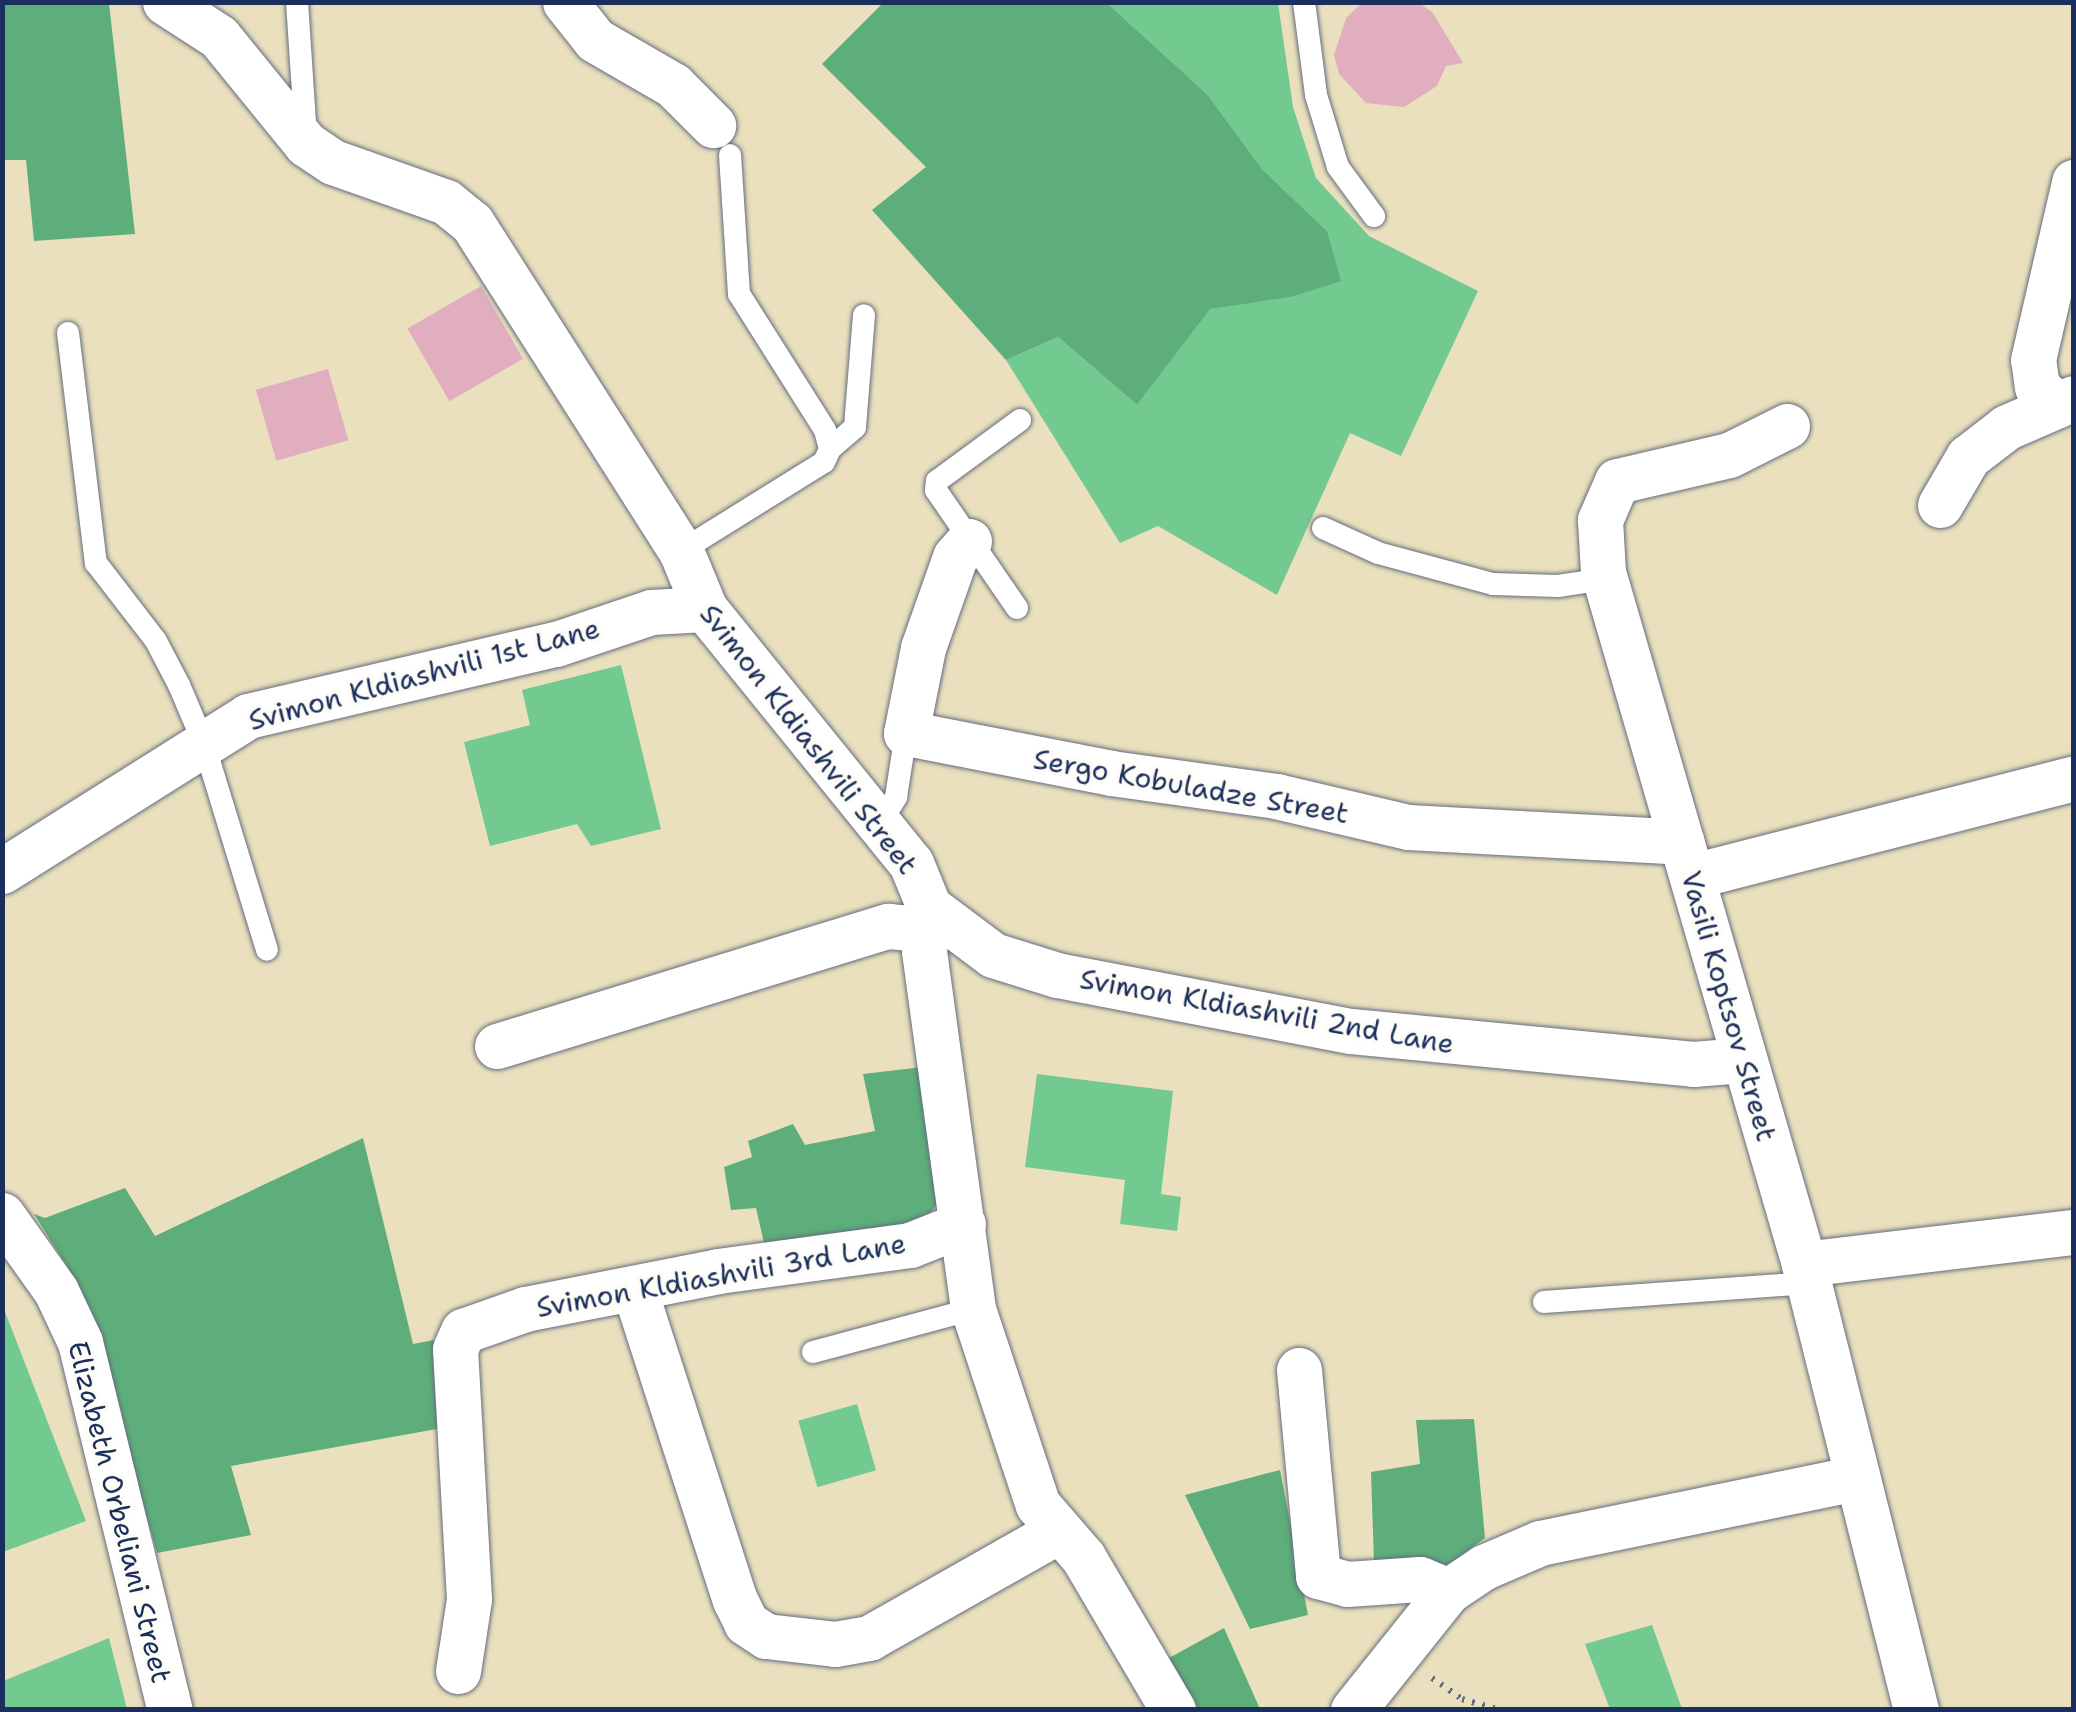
<!DOCTYPE html>
<style>
body{margin:0}
#map{position:relative;width:2076px;height:1712px;overflow:hidden;background:#eae0bd;font-family:"Shantell Sans",sans-serif}
div>[style]{position:absolute}
[style*='--x']{left:calc(var(--x)*1px);top:calc(var(--y)*1px);width:calc(var(--w)*1px);rotate:calc(var(--a)*1deg)}
.green>*{inset:0;background:#72ca90;transform-origin:0 0}
.forest>*{inset:0;background:#5dae7a}
.building>*{inset:0;background:#e0aebf;transform-origin:0 0}
.path>*{height:6px;margin-top:-3px;transform-origin:0;background:repeating-linear-gradient(90deg,#636d7f 0 2.5px,transparent 0 10.5px)}
.roads{filter:drop-shadow(0 0 2px #636d7f) drop-shadow(0 0 2px #636d7f)}
.service>*{height:22px;margin:-11px;padding:0 11px;transform-origin:11px;border-radius:11px;background:#fff}
.minor>*{height:45px;margin:-22.5px;padding:0 22.5px;transform-origin:22.5px;border-radius:22.5px;background:#fff}
span{translate:-50% -50%;white-space:nowrap;text-align:center;line-height:1.15;-webkit-text-stroke:8px #fdfcf7;paint-order:stroke}
.street-label{font-size:28px;color:#1b2f5e}
.frame{position:absolute;inset:0;border:5px solid #1b2f5e;pointer-events:none}
</style>
<div id="map">
<div class="green">
<i style="clip-path:polygon(1107px 3px,1278px 3px,1293px 107px,1316px 178px,1369px 236px,1478px 291px,1401px 456px,1350px 433px,1277px 595px,1158px 526px,1120px 543px,1006px 360px,1058px 337px,1137px 405px,1210px 308px,1291px 297px,1327px 231px,1263px 170px,1207px 94px)"></i>
<i style="clip-path:polygon(621px 665px,661px 829px,591px 846px,577px 824px,490px 846px,464px 742px,530px 725px,522px 690px)"></i>
<i style="clip-path:polygon(1037px 1074px,1173px 1091px,1161px 1194px,1181px 1197px,1177px 1231px,1120px 1224px,1125px 1180px,1025px 1167px)"></i>
<i style="clip-path:polygon(2px 1304px,86px 1521px,3px 1552px,2px 1552px)"></i>
<i style="left:857px;top:1404px;width:69px;height:61px;rotate:74deg"></i>
<i style="clip-path:polygon(1652px 1625px,1682px 1709px,1610px 1709px,1585px 1644px)"></i>
<i style="clip-path:polygon(109px 1638px,127px 1709px,3px 1709px,3px 1681px)"></i>
</div>
<div class="forest">
<i style="clip-path:polygon(3px 2px,109px 3px,135px 234px,34px 241px,26px 160px,3px 160px)"></i>
<i style="clip-path:polygon(883px 3px,1107px 3px,1207px 94px,1263px 170px,1327px 231px,1341px 281px,1291px 297px,1210px 309px,1137px 405px,1058px 337px,1006px 360px,872px 210px,926px 167px,822px 64px)"></i>
<i style="clip-path:polygon(923px 1067px,939px 1202px,931px 1212px,919px 1221px,767px 1256px,756px 1208px,731px 1210px,724px 1167px,752px 1157px,748px 1141px,793px 1124px,805px 1145px,875px 1131px,863px 1074px)"></i>
<i style="clip-path:polygon(363px 1138px,413px 1344px,439px 1339px,448px 1427px,231px 1466px,251px 1535px,157px 1553px,94px 1330px,68px 1268px,34px 1214px,45px 1218px,125px 1188px,155px 1236px)"></i>
<i style="clip-path:polygon(1474px 1419px,1485px 1538px,1441px 1570px,1374px 1562px,1371px 1472px,1420px 1464px,1416px 1420px)"></i>
<i style="clip-path:polygon(1280px 1470px,1308px 1615px,1250px 1629px,1185px 1495px)"></i>
<i style="clip-path:polygon(1224px 1628px,1260px 1709px,1183px 1709px,1156px 1665px)"></i>
</div>
<div class="building">
<i style="clip-path:polygon(1363px 2px,1418px 2px,1433px 13px,1463px 63px,1446px 66px,1437px 86px,1404px 107px,1366px 103px,1339px 74px,1334px 55px,1346px 18px)"></i>
<i style="left:481px;top:286px;width:84px;height:85px;rotate:60deg"></i>
<i style="left:328px;top:369px;width:74px;height:75px;rotate:74deg"></i>
</div>
<div class="path">
<i style="--x:1432;--y:1678;--w:37;--a:35"></i>
<i style="--x:1462;--y:1699;--w:40;--a:16"></i>
</div>
<div class="roads">
<div class="service">
<i style="--x:297;--y:2;--w:136;--a:86.2"></i>
<i style="--x:1304;--y:2;--w:94;--a:82.6"></i>
<i style="--x:1316;--y:95;--w:75;--a:73"></i>
<i style="--x:1338;--y:167;--w:61;--a:53.7"></i>
<i style="--x:68;--y:333;--w:232;--a:83.1"></i>
<i style="--x:96;--y:563;--w:98;--a:52.4"></i>
<i style="--x:156;--y:641;--w:50;--a:62.4"></i>
<i style="--x:179;--y:685;--w:64;--a:67"></i>
<i style="--x:204;--y:744;--w:215;--a:73"></i>
<i style="--x:830;--y:449;--w:33;--a:-41"></i>
<i style="--x:855;--y:427;--w:112;--a:-85.4"></i>
<i style="--x:1323;--y:528;--w:60;--a:24.4"></i>
<i style="--x:1378;--y:553;--w:119;--a:15.1"></i>
<i style="--x:1493;--y:584;--w:65;--a:1.8"></i>
<i style="--x:1558;--y:586;--w:48;--a:-8.5"></i>
<i style="--x:681;--y:551;--w:168;--a:-31.9"></i>
<i style="--x:824;--y:462;--w:14;--a:-65"></i>
<i style="--x:830;--y:449;--w:20;--a:-105"></i>
<i style="--x:825;--y:430;--w:161;--a:-122.3"></i>
<i style="--x:739;--y:294;--w:139;--a:-93.7"></i>
<i style="--x:1017;--y:608;--w:143;--a:-124.5"></i>
<i style="--x:936;--y:490;--w:9;--a:-84"></i>
<i style="--x:937;--y:481;--w:103;--a:-36.3"></i>
<i style="--x:880;--y:823;--w:31;--a:-58"></i>
<i style="--x:896;--y:797;--w:65;--a:-81.1"></i>
<i style="--x:1544;--y:1302;--w:265;--a:-4.1"></i>
<i style="--x:813;--y:1352;--w:166;--a:-15"></i>
</div>
<div class="minor">
<i style="--x:165;--y:2;--w:64;--a:32.9"></i>
<i style="--x:219;--y:37;--w:138;--a:50.9"></i>
<i style="--x:306;--y:144;--w:32;--a:34"></i>
<i style="--x:333;--y:162;--w:120;--a:19.5"></i>
<i style="--x:446;--y:202;--w:33;--a:39"></i>
<i style="--x:472;--y:223;--w:389;--a:57.5"></i>
<i style="--x:681;--y:551;--w:63;--a:67.5"></i>
<i style="--x:705;--y:609;--w:327;--a:51"></i>
<i style="--x:911;--y:863;--w:48;--a:67.8"></i>
<i style="--x:929;--y:907;--w:44;--a:96.5"></i>
<i style="--x:924;--y:951;--w:361;--a:82.2"></i>
<i style="--x:973;--y:1309;--w:206;--a:71.7"></i>
<i style="--x:1038;--y:1505;--w:69;--a:49.1"></i>
<i style="--x:1083;--y:1557;--w:178;--a:59.5"></i>
<i style="--x:565;--y:2;--w:48;--a:51.7"></i>
<i style="--x:595;--y:40;--w:90;--a:30"></i>
<i style="--x:673;--y:85;--w:57;--a:45"></i>
<i style="--x:2055;--y:403;--w:24;--a:-138"></i>
<i style="--x:2037;--y:387;--w:27;--a:-98"></i>
<i style="--x:2033;--y:360;--w:183;--a:-77"></i>
<i style="--x:1787;--y:426;--w:65;--a:153.4"></i>
<i style="--x:1729;--y:455;--w:115;--a:166.9"></i>
<i style="--x:1617;--y:481;--w:43;--a:113.6"></i>
<i style="--x:1600;--y:520;--w:52;--a:86.7"></i>
<i style="--x:1603;--y:572;--w:721;--a:73.8"></i>
<i style="--x:1804;--y:1264;--w:460;--a:75.9"></i>
<i style="--x:1940;--y:505;--w:56;--a:-59.7"></i>
<i style="--x:1968;--y:457;--w:49;--a:-37.6"></i>
<i style="--x:2007;--y:427;--w:73;--a:-23.4"></i>
<i style="--x:969;--y:541;--w:21;--a:131"></i>
<i style="--x:955;--y:557;--w:96;--a:109.4"></i>
<i style="--x:923;--y:648;--w:87;--a:101.3"></i>
<i style="--x:906;--y:733;--w:209;--a:11"></i>
<i style="--x:1111;--y:773;--w:167;--a:7.9"></i>
<i style="--x:1276;--y:796;--w:136;--a:13.2"></i>
<i style="--x:1408;--y:827;--w:274;--a:3.1"></i>
<i style="--x:2;--y:871;--w:291;--a:-32.2"></i>
<i style="--x:248;--y:716;--w:316;--a:-13.2"></i>
<i style="--x:556;--y:644;--w:100;--a:-18.6"></i>
<i style="--x:651;--y:612;--w:54;--a:-3.2"></i>
<i style="--x:1693;--y:876;--w:393;--a:-14.4"></i>
<i style="--x:929;--y:907;--w:80;--a:36.9"></i>
<i style="--x:993;--y:955;--w:67;--a:17.4"></i>
<i style="--x:1057;--y:975;--w:299;--a:10.8"></i>
<i style="--x:1351;--y:1031;--w:344;--a:5.5"></i>
<i style="--x:1693;--y:1064;--w:50;--a:-4.6"></i>
<i style="--x:497;--y:1046;--w:409;--a:-17.1"></i>
<i style="--x:888;--y:926;--w:35;--a:5"></i>
<i style="--x:2;--y:1215;--w:93;--a:54.6"></i>
<i style="--x:56;--y:1291;--w:56;--a:64.8"></i>
<i style="--x:80;--y:1342;--w:379;--a:76.3"></i>
<i style="--x:1804;--y:1264;--w:272;--a:-6.8"></i>
<i style="--x:634;--y:1288;--w:328;--a:72.1"></i>
<i style="--x:735;--y:1600;--w:25;--a:64"></i>
<i style="--x:746;--y:1623;--w:24;--a:33"></i>
<i style="--x:766;--y:1636;--w:69;--a:6.6"></i>
<i style="--x:835;--y:1644;--w:35;--a:-10"></i>
<i style="--x:869;--y:1638;--w:215;--a:-29.5"></i>
<i style="--x:1299;--y:1370;--w:207;--a:84.7"></i>
<i style="--x:1318;--y:1576;--w:30;--a:15"></i>
<i style="--x:1347;--y:1584;--w:73;--a:-3.9"></i>
<i style="--x:1420;--y:1579;--w:30;--a:23"></i>
<i style="--x:458;--y:1671;--w:73;--a:-81.3"></i>
<i style="--x:469;--y:1599;--w:250;--a:-93.2"></i>
<i style="--x:455;--y:1349;--w:20;--a:-66"></i>
<i style="--x:463;--y:1331;--w:66;--a:-19.5"></i>
<i style="--x:525;--y:1309;--w:197;--a:-11.1"></i>
<i style="--x:718;--y:1271;--w:194;--a:-7.7"></i>
<i style="--x:910;--y:1245;--w:57;--a:-21.6"></i>
<i style="--x:1353;--y:1710;--w:152;--a:-51.4"></i>
<i style="--x:1448;--y:1591;--w:43;--a:-33.7"></i>
<i style="--x:1484;--y:1567;--w:61;--a:-23.2"></i>
<i style="--x:1540;--y:1543;--w:324;--a:-11.6"></i>
</div>
</div>
<div class="street-label">
<span style="left:424px;top:674px;rotate:-15deg">Svimon Kldiashvili 1st Lane</span>
<span style="left:809px;top:739px;rotate:52deg">Svimon Kldiashvili Street</span>
<span style="left:1191px;top:786px;rotate:10deg">Sergo Kobuladze Street</span>
<span style="left:1729px;top:1006px;rotate:74deg">Vasili Koptsov Street</span>
<span style="left:1267px;top:1011px;rotate:10deg">Svimon Kldiashvili 2nd Lane</span>
<span style="left:721px;top:1275px;rotate:-10deg">Svimon Kldiashvili 3rd Lane</span>
<span style="left:120px;top:1512px;rotate:76deg">Elizabeth Orbeliani Street</span>
</div>
<div class="frame"></div>
</div>
